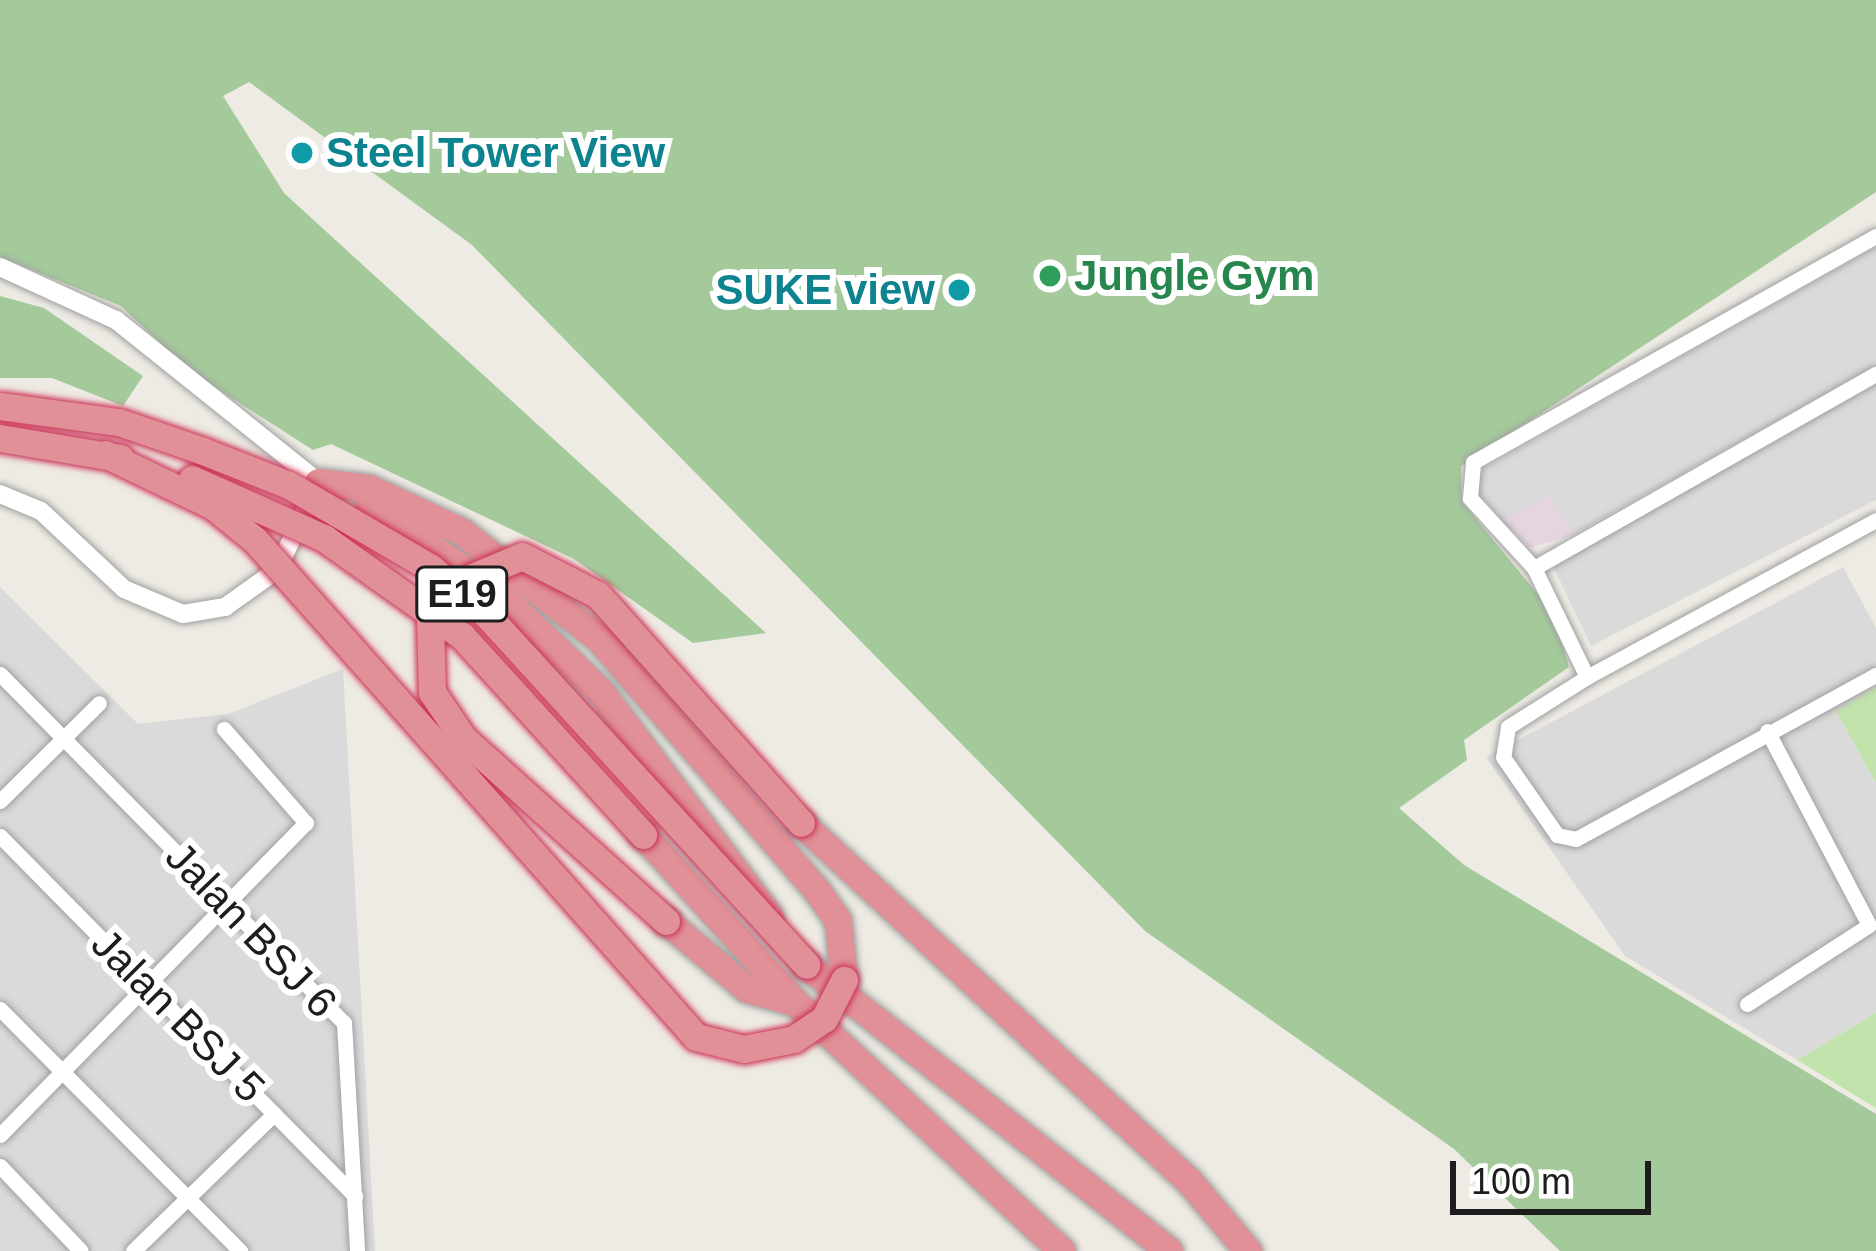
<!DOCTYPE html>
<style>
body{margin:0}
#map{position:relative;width:1876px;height:1251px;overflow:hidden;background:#edebe3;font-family:Helvetica,sans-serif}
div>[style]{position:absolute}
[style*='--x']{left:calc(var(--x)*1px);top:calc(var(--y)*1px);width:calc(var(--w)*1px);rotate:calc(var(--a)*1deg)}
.residential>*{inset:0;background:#dbdada}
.industrial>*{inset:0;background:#e6d5e1}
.grass>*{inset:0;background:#c2e4ac}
.forest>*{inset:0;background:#a4ca9b}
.roads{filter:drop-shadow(0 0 3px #a1a1a1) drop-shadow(0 0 3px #a1a1a1)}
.minor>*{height:15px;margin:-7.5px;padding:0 7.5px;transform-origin:7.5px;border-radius:7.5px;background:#fff}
.tertiary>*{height:18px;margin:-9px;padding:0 9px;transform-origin:9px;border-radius:9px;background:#fff}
.motorway>*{height:27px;margin:-13.5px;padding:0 13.5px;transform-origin:13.5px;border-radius:13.5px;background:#e09096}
.bridges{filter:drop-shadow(0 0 3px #cc3055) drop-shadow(0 0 3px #cc3055)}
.motorway-bridge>*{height:27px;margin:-13.5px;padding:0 13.5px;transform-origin:13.5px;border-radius:13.5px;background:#e09096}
.dots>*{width:33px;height:33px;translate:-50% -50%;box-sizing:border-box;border:6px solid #fff;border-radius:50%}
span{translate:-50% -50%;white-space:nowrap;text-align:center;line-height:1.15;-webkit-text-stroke:12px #fff;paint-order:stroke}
.shield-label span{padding:3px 9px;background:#fff;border:3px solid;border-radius:9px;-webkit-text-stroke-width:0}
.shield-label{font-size:39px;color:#1d1d1d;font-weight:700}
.culture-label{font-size:42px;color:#0d838f;font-weight:700}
.left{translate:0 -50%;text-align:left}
.right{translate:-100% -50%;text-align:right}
.leisure-label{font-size:42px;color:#27864d;font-weight:700}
.street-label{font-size:42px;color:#1d1d1d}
.scale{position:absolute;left:1450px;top:1161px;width:201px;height:54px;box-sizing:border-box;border:6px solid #1d1d1d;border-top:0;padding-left:15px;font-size:36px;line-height:42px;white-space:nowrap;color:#1d1d1d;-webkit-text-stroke:9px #fff;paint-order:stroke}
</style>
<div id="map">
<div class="residential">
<i style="clip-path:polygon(1876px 247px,1876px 366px,1572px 535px,1550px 496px,1503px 521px,1477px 492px,1480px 471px)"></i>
<i style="clip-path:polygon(1876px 383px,1876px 500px,1591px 646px,1552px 564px)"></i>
<i style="clip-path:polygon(1843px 567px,1876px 628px,1876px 688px,1836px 711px,1876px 783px,1876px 1013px,1797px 1060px,1625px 956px,1486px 757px)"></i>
<i style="clip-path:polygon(0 587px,138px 724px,228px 714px,343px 669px,375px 1251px,0 1251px)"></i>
</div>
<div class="industrial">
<i style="clip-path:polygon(1550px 495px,1572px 535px,1530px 548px,1503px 521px)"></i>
</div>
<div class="grass">
<i style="clip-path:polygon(1876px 688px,1876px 783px,1836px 711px)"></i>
<i style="clip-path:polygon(1876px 1013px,1876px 1108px,1797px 1060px)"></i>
</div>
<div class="forest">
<i style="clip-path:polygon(0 0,1876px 0,1876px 192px,1461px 466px,1462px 502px,1554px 614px,1569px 667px,1464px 740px,1467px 760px,1399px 808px,1464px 865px,1876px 1114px,1876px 1251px,1560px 1251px,1454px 1149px,1145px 931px,472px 245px,249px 82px,223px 96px,284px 193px,766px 633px,693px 643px,574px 559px,331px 444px,313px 450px,191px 372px,121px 306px,0 257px)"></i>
<i style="clip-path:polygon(0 296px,44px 308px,143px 376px,123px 406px,52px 378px,0 378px)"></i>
</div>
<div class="roads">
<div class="minor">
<i style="--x:1876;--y:520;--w:329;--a:151.5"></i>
<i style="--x:1587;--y:677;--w:93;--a:147.7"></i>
<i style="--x:1508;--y:727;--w:30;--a:99"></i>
<i style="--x:1503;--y:757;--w:95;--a:55.3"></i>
<i style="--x:1557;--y:835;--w:19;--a:12"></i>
<i style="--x:1576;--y:839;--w:342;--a:-28.7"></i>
<i style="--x:1534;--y:568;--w:393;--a:-29.6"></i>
<i style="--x:0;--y:674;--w:490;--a:45.4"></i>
<i style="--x:344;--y:1023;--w:228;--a:86.7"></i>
<i style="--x:1587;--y:677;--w:121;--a:-115.9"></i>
<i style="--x:1534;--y:568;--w:95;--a:-132.4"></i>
<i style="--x:1470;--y:498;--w:36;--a:-85"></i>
<i style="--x:1473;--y:462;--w:462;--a:-29.3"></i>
<i style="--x:0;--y:801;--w:139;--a:-44.7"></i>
<i style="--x:0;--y:836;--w:506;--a:45.4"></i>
<i style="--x:1747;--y:1004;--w:145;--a:-32.9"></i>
<i style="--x:1869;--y:925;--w:219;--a:-117.7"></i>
<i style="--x:0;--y:1009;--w:341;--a:45.2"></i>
<i style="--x:0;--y:1135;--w:437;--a:-45.6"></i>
<i style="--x:306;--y:823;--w:125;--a:-131.1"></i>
<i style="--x:0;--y:1166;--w:117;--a:46.4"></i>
<i style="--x:133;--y:1251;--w:197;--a:-44.2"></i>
</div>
<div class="tertiary">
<i style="--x:0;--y:267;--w:128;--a:24.6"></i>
<i style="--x:116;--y:320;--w:259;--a:38.7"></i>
<i style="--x:0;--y:494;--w:44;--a:22.5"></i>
<i style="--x:41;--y:511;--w:114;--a:43.2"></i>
<i style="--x:124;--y:589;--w:64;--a:23"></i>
<i style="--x:183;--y:614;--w:43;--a:-9.5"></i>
<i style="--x:225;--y:607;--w:64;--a:-35.4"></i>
<i style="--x:277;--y:570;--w:91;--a:-64.6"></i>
</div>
<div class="motorway">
<i style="--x:318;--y:482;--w:51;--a:6.7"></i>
<i style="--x:369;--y:488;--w:102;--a:25.1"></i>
<i style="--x:461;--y:531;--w:175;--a:38"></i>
<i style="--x:599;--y:639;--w:335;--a:49.1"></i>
<i style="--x:818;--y:892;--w:35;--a:55"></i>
<i style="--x:838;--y:921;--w:59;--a:84.2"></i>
<i style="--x:369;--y:505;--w:157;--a:34.1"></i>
<i style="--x:499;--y:593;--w:142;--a:44.1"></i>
<i style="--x:601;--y:692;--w:280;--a:53.1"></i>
<i style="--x:801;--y:823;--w:528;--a:42.7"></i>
<i style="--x:1189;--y:1181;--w:92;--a:49.9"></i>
<i style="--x:643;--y:835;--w:229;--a:47.7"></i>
<i style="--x:797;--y:1004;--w:362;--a:43"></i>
<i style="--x:666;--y:921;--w:106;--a:40"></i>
<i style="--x:747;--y:989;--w:48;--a:15.8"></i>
<i style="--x:806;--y:965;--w:462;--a:38.2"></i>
</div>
</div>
<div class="bridges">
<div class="motorway-bridge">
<i style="--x:0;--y:406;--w:120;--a:7.7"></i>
<i style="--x:119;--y:422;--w:89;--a:19"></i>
<i style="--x:203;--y:451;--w:92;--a:21.6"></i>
<i style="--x:289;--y:485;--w:164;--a:30.3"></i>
<i style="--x:431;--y:568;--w:72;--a:39.9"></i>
<i style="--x:486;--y:614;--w:475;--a:47.6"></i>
<i style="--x:0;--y:438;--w:122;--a:9.5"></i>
<i style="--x:105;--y:454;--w:120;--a:25.7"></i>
<i style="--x:213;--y:506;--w:54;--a:39"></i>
<i style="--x:255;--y:540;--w:664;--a:48.42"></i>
<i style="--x:696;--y:1037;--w:49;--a:14"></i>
<i style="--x:744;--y:1049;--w:51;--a:-11.3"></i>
<i style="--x:794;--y:1039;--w:36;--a:-34"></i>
<i style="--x:824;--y:1019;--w:44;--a:-62.9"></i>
<i style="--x:192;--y:479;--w:145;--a:24.1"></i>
<i style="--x:324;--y:538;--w:169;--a:35.4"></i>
<i style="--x:462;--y:636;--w:269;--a:47.7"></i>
<i style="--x:666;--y:921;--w:273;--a:-138"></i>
<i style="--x:463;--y:738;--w:55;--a:-124"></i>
<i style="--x:432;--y:692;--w:73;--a:-91.6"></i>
<i style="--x:430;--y:619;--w:57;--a:-45.7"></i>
<i style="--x:470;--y:578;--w:56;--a:-22.9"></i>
<i style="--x:522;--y:556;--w:85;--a:27.2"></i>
<i style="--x:598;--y:595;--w:305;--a:48.3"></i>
</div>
</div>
<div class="dots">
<i style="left:302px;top:153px;background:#0f9aa8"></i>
<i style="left:1050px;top:276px;background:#2e9e5b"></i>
<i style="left:959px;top:290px;background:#0f9aa8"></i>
</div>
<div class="shield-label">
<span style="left:462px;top:594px">E19</span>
</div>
<div class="culture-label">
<span class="left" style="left:326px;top:153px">Steel Tower View</span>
<span class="right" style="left:935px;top:290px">SUKE view</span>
</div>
<div class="leisure-label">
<span class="left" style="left:1074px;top:276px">Jungle Gym</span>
</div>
<div class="street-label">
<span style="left:251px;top:930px;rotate:46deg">Jalan BSJ 6</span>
<span style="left:178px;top:1016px;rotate:45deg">Jalan BSJ 5</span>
</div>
<div class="scale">100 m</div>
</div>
